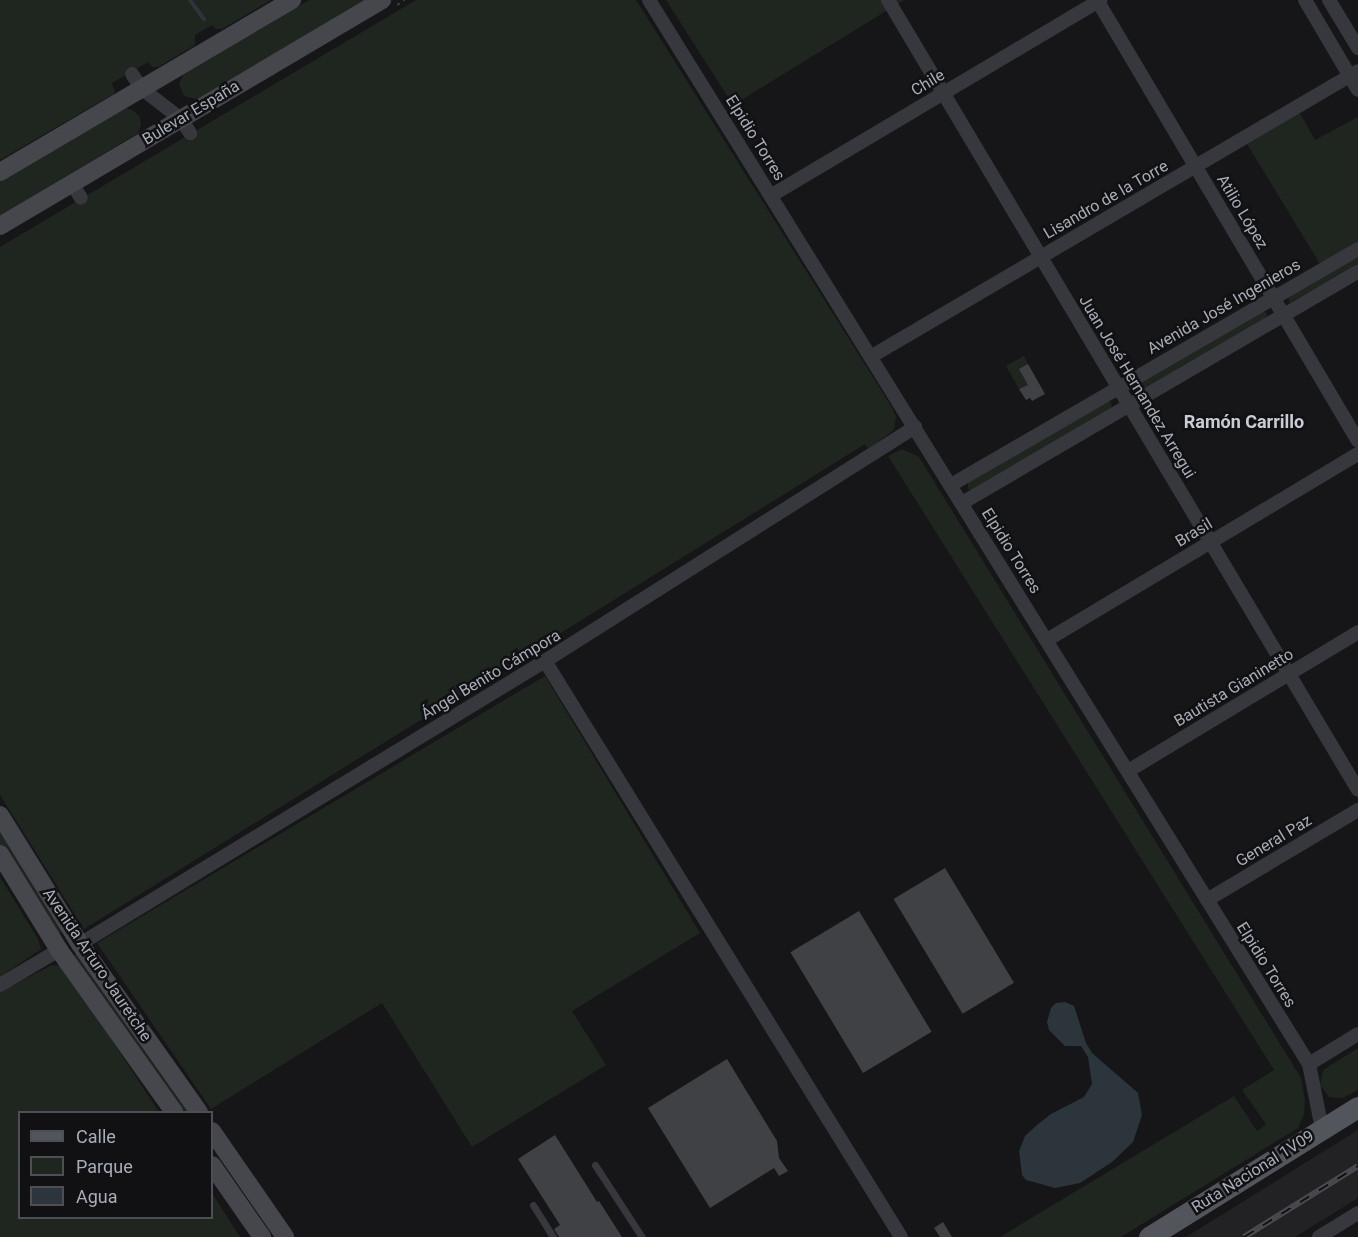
<!DOCTYPE html>
<meta charset="utf-8">
<style>
body{margin:0}
#map{position:relative;width:1358px;height:1237px;overflow:hidden;background:#161618;font-family:Roboto,sans-serif}
div>[style]{position:absolute}
[style*='--x']{left:calc(var(--x)*1px);top:calc(var(--y)*1px);width:calc(var(--w)*1px);rotate:calc(var(--a)*1deg)}
.built>*{inset:0;background:#222225}
.green>*{inset:0;background:#1e261f}
.water>*{inset:0;background:#2c353c}
.stream>*{height:4px;margin:-2px;padding:0 2px;transform-origin:2px;border-radius:2px;background:#2c353c}
.building>*{inset:0;background:#404145;transform-origin:0 0}
.path>*{height:2px;margin-top:-1px;transform-origin:0;background:repeating-linear-gradient(90deg,#3d3f44 0 3px,transparent 0 7.5px)}
.service>*{height:7px;margin:-3.5px;padding:0 3.5px;transform-origin:3.5px;border-radius:3.5px;background:#37383d}
.minor>*{height:14px;margin:-7px;padding:0 7px;transform-origin:7px;border-radius:7px;background:#37383d}
.secondary>*{height:18px;margin:-9px;padding:0 9px;transform-origin:9px;border-radius:9px;background:#45474d}
.primary>*{height:21px;margin:-10.5px;padding:0 10.5px;transform-origin:10.5px;border-radius:10.5px;background:#53555c}
.rail>*{height:6px;margin-top:-3px;transform-origin:0;background:repeating-linear-gradient(90deg,#111113 0 11px,#4a4c52 0 22px);box-sizing:border-box;border-block:2px solid #4a4c52}
span{translate:-50% -50%;white-space:nowrap;text-align:center;line-height:1.15;-webkit-text-stroke:5px #111113;paint-order:stroke}
.street-label{font-size:16px;color:#a8adb8}
.neighbourhood-label{font-size:18px;color:#c9ccd4;font-weight:700}
.legend{position:absolute;left:18px;top:1111px;width:195px;height:108px;box-sizing:border-box;background:#111113;border:2px solid #4d4f55;margin:0;padding:8px 10px;list-style:none;font-size:18px;color:#a8adb8}
.legend li{display:flex;align-items:center;gap:12px;height:30px}
.legend b{width:30px;border:2px solid #4d4f55}
</style>
<div id="map">
<div class="built">
<i style="clip-path:polygon(1358px 1130px,1358px 1198px,1295px 1237px,1186px 1237px)"></i>
</div>
<div class="green">
<i style="clip-path:polygon(0 0,271px 0,222px 29px,216px 29px,212px 25px,195px 35px,195px 45px,158px 67px,152px 67px,148px 62px,112px 83px,115px 93px,0 160px)"></i>
<i style="clip-path:polygon(309px 0,367px 0,197px 99px,184px 96px,179px 84px,183px 75px)"></i>
<i style="clip-path:polygon(416px 0,636px 0,891px 406px,896px 417px,894px 430px,868px 449px,865px 444px,84px 929px,0 795px,0 247px)"></i>
<i style="clip-path:polygon(666px 0,904px 0,733px 105px)"></i>
<i style="clip-path:polygon(126px 108px,134px 111px,140px 117px,141px 126px,138px 133px,0 216px,0 181px)"></i>
<i style="clip-path:polygon(1300px 113px,1315px 140px,1358px 117px,1358px 243px,1320px 264px,1247px 144px)"></i>
<i style="clip-path:polygon(1358px 256px,1358px 266px,1289px 303px,1289px 296px)"></i>
<i style="clip-path:polygon(1262px 311px,1267px 313px,1267px 319px,1140px 392px,1136px 389px,1136px 385px)"></i>
<i style="clip-path:polygon(1024px 356px,1028px 364px,1020px 369px,1028px 385px,1019px 389px,1006px 366px)"></i>
<i style="clip-path:polygon(1107px 402px,1111px 402px,1112px 408px,971px 490px,968px 489px,968px 482px)"></i>
<i style="clip-path:polygon(902px 449px,919px 457px,1301px 1078px,1305px 1100px,1304px 1114px,1298px 1128px,1121px 1237px,1000px 1237px,1234px 1096px,1257px 1131px,1266px 1124px,1242px 1090px,1274px 1070px,888px 456px)"></i>
<i style="clip-path:polygon(545px 676px,700px 933px,572px 1011px,606px 1065px,472px 1147px,382px 1003px,211px 1109px,97px 943px)"></i>
<i style="clip-path:polygon(0 828px,62px 932px,58px 935px,0 845px)"></i>
<i style="clip-path:polygon(0 877px,38px 939px,41px 949px,0 977px)"></i>
<i style="clip-path:polygon(76px 952px,191px 1112px,183px 1112px,74px 956px)"></i>
<i style="clip-path:polygon(52px 965px,62px 966px,66px 970px,159px 1112px,20px 1112px,20px 1218px,212px 1218px,212px 1193px,240px 1237px,0 1237px,0 992px)"></i>
<i style="clip-path:polygon(1358px 1048px,1358px 1090px,1343px 1098px,1329px 1097px,1320px 1085px,1323px 1070px)"></i>
</div>
<div class="water">
<i style="clip-path:polygon(1065px 1002px,1074px 1006px,1086px 1043px,1092px 1053px,1138px 1093px,1142px 1115px,1133px 1142px,1112px 1162px,1080px 1183px,1055px 1188px,1026px 1180px,1022px 1175px,1019px 1151px,1025px 1136px,1037px 1125px,1051px 1114px,1084px 1097px,1092px 1084px,1088px 1057px,1081px 1046px,1065px 1046px,1049px 1030px,1047px 1022px,1051px 1008px,1056px 1003px)"></i>
</div>
<div class="stream">
<i style="--x:190;--y:0;--w:24;--a:54"></i>
</div>
<div class="building">
<i style="clip-path:polygon(1028px 364px,1045px 394px,1032px 401px,1030px 398px,1026px 400px,1019px 389px,1028px 385px,1019px 369px)"></i>
<i style="left:945px;top:868px;width:134px;height:60px;rotate:59deg"></i>
<i style="left:859px;top:911px;width:141px;height:80px;rotate:59deg"></i>
<i style="clip-path:polygon(727px 1059px,777px 1141px,779px 1158px,788px 1171px,779px 1176px,774px 1168px,710px 1208px,648px 1108px)"></i>
<i style="clip-path:polygon(555px 1135px,597px 1202px,599px 1201px,622px 1237px,559px 1237px,554px 1229px,560px 1225px,518px 1159px)"></i>
<i style="clip-path:polygon(943px 1222px,952px 1237px,940px 1237px,934px 1228px)"></i>
</div>
<div class="path">
<i style="--x:397;--y:5;--w:9;--a:-32"></i>
</div>
<div class="service">
<i style="--x:595;--y:1165;--w:86;--a:56.9"></i>
<i style="--x:533;--y:1205;--w:38;--a:58"></i>
</div>
<div class="minor">
<i style="--x:649;--y:0;--w:1252;--a:58.19"></i>
<i style="--x:1309;--y:1064;--w:66;--a:78.7"></i>
<i style="--x:888;--y:0;--w:919;--a:59.25"></i>
<i style="--x:1097;--y:0;--w:512;--a:59.38"></i>
<i style="--x:1305;--y:0;--w:104;--a:59.5"></i>
<i style="--x:1329;--y:0;--w:56;--a:58.9"></i>
<i style="--x:132;--y:74;--w:17;--a:57"></i>
<i style="--x:141;--y:88;--w:51;--a:37.8"></i>
<i style="--x:181;--y:119;--w:17;--a:57"></i>
<i style="--x:72;--y:183;--w:17;--a:59"></i>
<i style="--x:772;--y:195;--w:382;--a:-30.7"></i>
<i style="--x:872;--y:356;--w:563;--a:-30.39"></i>
<i style="--x:951;--y:485;--w:470;--a:-30.1"></i>
<i style="--x:962;--y:503;--w:458;--a:-30.3"></i>
<i style="--x:1047;--y:640;--w:362;--a:-30.9"></i>
<i style="--x:545;--y:661;--w:677;--a:58.28"></i>
<i style="--x:1128;--y:771;--w:269;--a:-31.1"></i>
<i style="--x:1207;--y:900;--w:176;--a:-30.8"></i>
<i style="--x:80;--y:944;--w:544;--a:-31.32"></i>
<i style="--x:545;--y:661;--w:438;--a:-32.3"></i>
<i style="--x:0;--y:985;--w:69;--a:-30.7"></i>
<i style="--x:1309;--y:1064;--w:57;--a:-31.5"></i>
<i style="--x:1319;--y:1237;--w:46;--a:-31.6"></i>
</div>
<div class="secondary">
<i style="--x:0;--y:172;--w:339;--a:-30.5"></i>
<i style="--x:0;--y:226;--w:444;--a:-30.6"></i>
<i style="--x:0;--y:815;--w:152;--a:58.2"></i>
<i style="--x:80;--y:944;--w:206;--a:54.7"></i>
<i style="--x:0;--y:854;--w:113;--a:58.4"></i>
<i style="--x:59;--y:950;--w:199;--a:54.6"></i>
<i style="--x:212;--y:1131;--w:129;--a:55.4"></i>
<i style="--x:212;--y:1165;--w:88;--a:55.2"></i>
</div>
<div class="primary">
<i style="--x:1149;--y:1237;--w:246;--a:-31.9"></i>
</div>
<div class="rail">
<i style="--x:1244;--y:1237;--w:134;--a:-31.9"></i>
</div>
<div class="street-label">
<span style="left:928px;top:83px;rotate:-31deg">Chile</span>
<span style="left:191px;top:113px;rotate:-31deg">Bulevar España</span>
<span style="left:755px;top:138px;rotate:58deg">Elpidio Torres</span>
<span style="left:1106px;top:200px;rotate:-30deg">Lisandro de la Torre</span>
<span style="left:1242px;top:212px;rotate:59deg">Atilio López</span>
<span style="left:1224px;top:307px;rotate:-30deg">Avenida José Ingenieros</span>
<span style="left:1137px;top:387px;rotate:59deg">Juan José Hernandez Arregui</span>
<span style="left:1194px;top:533px;rotate:-31deg">Brasil</span>
<span style="left:1011px;top:551px;rotate:58deg">Elpidio Torres</span>
<span style="left:491px;top:675px;rotate:-31deg">Ángel Benito Cámpora</span>
<span style="left:1234px;top:688px;rotate:-31deg">Bautista Gianinetto</span>
<span style="left:1274px;top:841px;rotate:-31deg">General Paz</span>
<span style="left:97px;top:965px;rotate:56deg">Avenida Arturo Jauretche</span>
<span style="left:1266px;top:965px;rotate:58deg">Elpidio Torres</span>
<span style="left:1253px;top:1172px;rotate:-32deg">Ruta Nacional 1V09</span>
</div>
<div class="neighbourhood-label">
<span style="left:1244px;top:422px">Ramón Carrillo</span>
</div>
<ul class="legend">
<li><b style="height:8px;background:#53555c"></b>Calle</li>
<li><b style="height:16px;background:#1e261f"></b>Parque</li>
<li><b style="height:16px;background:#2c353c"></b>Agua</li>
</ul>
</div>
